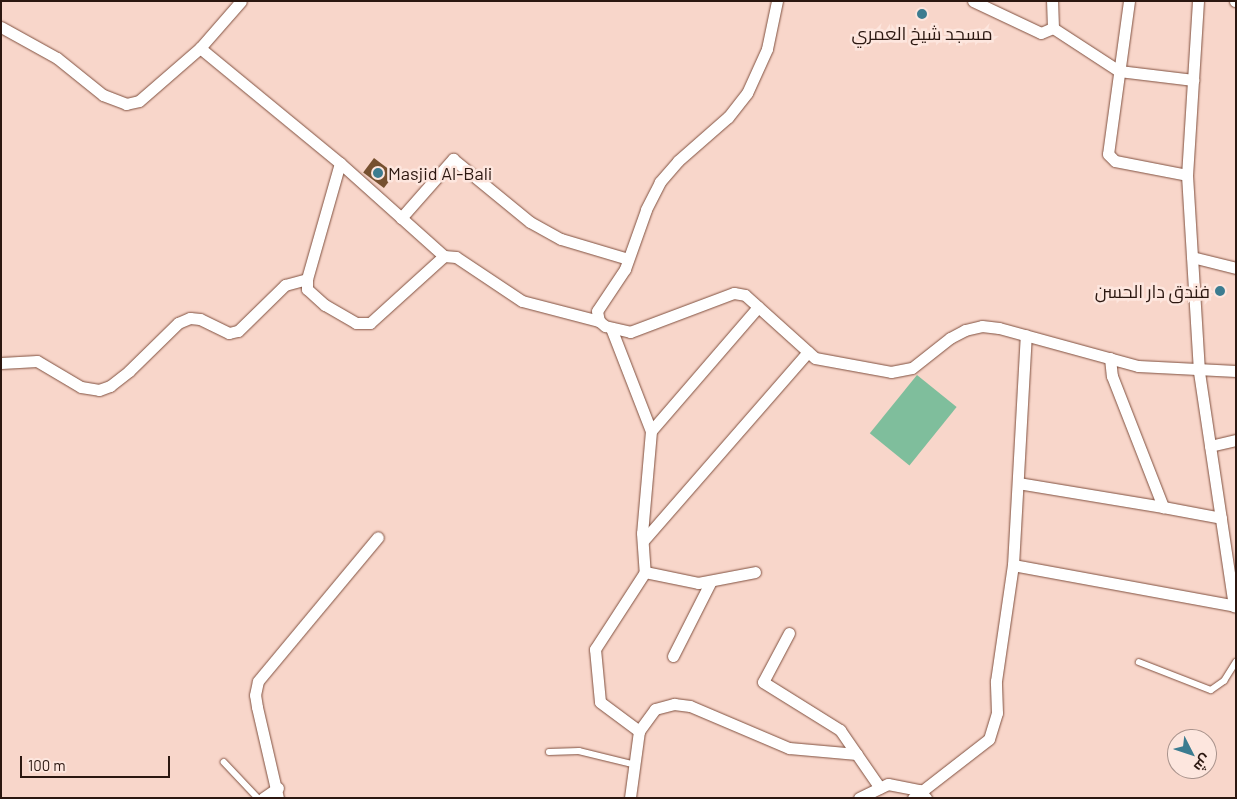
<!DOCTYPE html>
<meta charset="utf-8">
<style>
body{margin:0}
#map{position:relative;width:1237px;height:799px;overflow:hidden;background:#f8d6ca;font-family:Barlow,Cairo,sans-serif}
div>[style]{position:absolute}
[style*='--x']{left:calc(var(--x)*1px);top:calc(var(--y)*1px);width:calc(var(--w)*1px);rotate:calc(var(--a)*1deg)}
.green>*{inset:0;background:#7fbe9c;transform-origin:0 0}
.building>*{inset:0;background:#76502f;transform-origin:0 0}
.roads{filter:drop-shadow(0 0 1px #80503f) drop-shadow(0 0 1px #80503f)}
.service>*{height:5.5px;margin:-2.75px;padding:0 2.75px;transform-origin:2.75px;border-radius:2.75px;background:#fff}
.minor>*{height:11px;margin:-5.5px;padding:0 5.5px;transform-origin:5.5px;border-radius:5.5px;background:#fff}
.dots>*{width:14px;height:14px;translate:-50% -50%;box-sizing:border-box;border:2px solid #fde6de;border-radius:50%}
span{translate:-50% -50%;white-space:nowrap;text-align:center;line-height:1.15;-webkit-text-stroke:5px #fde6de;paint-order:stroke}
.poi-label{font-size:18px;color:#2b1710}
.left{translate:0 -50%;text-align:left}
.right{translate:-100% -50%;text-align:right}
.frame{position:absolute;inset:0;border:2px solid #2b1710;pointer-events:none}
.north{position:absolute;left:1167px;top:729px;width:50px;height:50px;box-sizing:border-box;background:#fde6de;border:1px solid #a9938c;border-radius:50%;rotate:131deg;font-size:14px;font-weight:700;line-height:20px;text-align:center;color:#2b1710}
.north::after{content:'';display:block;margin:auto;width:18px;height:22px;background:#3c7c90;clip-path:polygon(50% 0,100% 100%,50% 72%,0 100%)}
.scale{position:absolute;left:20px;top:756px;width:150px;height:22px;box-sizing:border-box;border:2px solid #2b1710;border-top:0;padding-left:6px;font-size:15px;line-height:18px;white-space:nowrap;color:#2b1710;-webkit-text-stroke:4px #fde6de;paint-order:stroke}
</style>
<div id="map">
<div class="green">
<i style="left:917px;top:375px;width:51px;height:75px;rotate:39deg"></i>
</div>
<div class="building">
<i style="left:374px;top:158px;width:26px;height:18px;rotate:37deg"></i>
</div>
<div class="roads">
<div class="service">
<i style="--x:1139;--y:662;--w:77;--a:21.3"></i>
<i style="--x:1211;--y:690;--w:16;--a:-35"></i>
<i style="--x:1224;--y:681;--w:22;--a:-58"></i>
<i style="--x:549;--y:752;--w:30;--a:-2"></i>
<i style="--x:579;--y:751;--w:59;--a:13.8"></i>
<i style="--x:224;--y:762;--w:50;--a:46.6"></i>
</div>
<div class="minor">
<i style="--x:777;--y:1;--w:49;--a:101.8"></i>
<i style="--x:767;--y:49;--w:48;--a:114.4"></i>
<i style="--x:747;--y:93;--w:31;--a:128"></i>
<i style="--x:728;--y:117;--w:67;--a:138.7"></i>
<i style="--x:678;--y:161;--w:28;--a:131"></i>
<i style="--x:660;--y:182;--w:31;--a:117"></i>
<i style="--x:646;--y:210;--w:63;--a:109.6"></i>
<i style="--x:625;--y:269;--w:50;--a:123.7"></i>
<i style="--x:597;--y:311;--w:10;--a:79"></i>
<i style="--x:599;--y:321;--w:8;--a:40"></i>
<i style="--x:605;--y:326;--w:26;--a:13"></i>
<i style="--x:630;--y:332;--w:111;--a:-20.6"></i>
<i style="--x:734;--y:293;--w:11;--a:10"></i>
<i style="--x:745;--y:295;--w:94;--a:42"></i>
<i style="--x:815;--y:358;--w:77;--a:10.4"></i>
<i style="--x:891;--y:372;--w:21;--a:-11"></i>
<i style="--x:912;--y:368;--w:48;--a:-38.3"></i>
<i style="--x:950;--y:338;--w:17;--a:-28"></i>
<i style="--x:965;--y:330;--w:17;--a:-13"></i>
<i style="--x:982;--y:326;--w:17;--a:7"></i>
<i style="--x:999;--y:328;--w:144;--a:15.3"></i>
<i style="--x:1138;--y:366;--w:98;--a:2.9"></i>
<i style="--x:973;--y:1;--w:75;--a:25.2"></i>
<i style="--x:1041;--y:33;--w:13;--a:-23"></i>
<i style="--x:1053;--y:28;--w:27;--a:-92"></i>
<i style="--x:1129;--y:1;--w:154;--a:97.8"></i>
<i style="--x:1108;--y:154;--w:10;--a:45"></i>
<i style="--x:1115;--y:161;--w:73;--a:11"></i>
<i style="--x:1198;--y:1;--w:174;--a:93.6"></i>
<i style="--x:1187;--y:175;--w:197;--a:86.5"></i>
<i style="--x:1199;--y:372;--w:237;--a:81.5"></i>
<i style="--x:1235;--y:1;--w:1;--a:0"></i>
<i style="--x:1;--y:27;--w:64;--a:29"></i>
<i style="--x:57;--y:58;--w:59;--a:38.8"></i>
<i style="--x:103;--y:95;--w:25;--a:21"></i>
<i style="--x:126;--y:104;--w:13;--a:-13"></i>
<i style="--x:139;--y:101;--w:81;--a:-41"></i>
<i style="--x:200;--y:48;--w:62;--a:-48.9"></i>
<i style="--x:1053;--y:28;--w:79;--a:33.1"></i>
<i style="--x:1119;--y:71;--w:75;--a:6.9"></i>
<i style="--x:200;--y:48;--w:181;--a:39.4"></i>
<i style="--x:340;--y:163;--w:121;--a:105.9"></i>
<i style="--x:307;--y:279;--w:10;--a:90"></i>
<i style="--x:307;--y:289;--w:24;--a:42"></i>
<i style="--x:325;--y:305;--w:36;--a:30"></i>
<i style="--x:356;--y:323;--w:14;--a:0"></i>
<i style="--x:370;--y:323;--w:100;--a:-42.2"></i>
<i style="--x:444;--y:256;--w:12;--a:5"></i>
<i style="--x:456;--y:257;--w:79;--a:33.7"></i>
<i style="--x:522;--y:301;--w:80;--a:14.6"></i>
<i style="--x:340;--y:163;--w:140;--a:41.8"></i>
<i style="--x:401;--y:218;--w:79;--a:-48.6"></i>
<i style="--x:453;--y:159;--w:99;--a:39.3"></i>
<i style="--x:530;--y:222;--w:35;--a:29"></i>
<i style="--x:561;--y:239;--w:70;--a:16.6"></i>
<i style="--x:1192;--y:257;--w:45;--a:14"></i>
<i style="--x:611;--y:328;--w:110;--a:68.8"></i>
<i style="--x:651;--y:431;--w:102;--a:95"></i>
<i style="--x:642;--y:533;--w:39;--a:86"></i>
<i style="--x:645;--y:572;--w:92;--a:123"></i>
<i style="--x:595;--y:649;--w:53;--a:84.6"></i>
<i style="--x:600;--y:702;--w:49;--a:36.6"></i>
<i style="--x:639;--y:731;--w:68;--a:97.7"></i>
<i style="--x:1110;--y:358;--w:18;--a:84"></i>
<i style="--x:1112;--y:376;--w:141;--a:68.7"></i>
<i style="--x:1163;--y:507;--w:59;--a:10.7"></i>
<i style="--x:1;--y:363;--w:36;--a:-3"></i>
<i style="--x:37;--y:361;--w:51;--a:30.6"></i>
<i style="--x:81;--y:387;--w:18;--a:9"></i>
<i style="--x:99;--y:390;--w:12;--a:-20"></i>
<i style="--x:110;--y:386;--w:24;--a:-38"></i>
<i style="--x:129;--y:371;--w:69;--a:-44.4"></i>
<i style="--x:178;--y:323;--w:13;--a:-23"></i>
<i style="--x:190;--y:318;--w:10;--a:6"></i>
<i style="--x:200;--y:319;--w:32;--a:26"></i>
<i style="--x:229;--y:333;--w:9;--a:-13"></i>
<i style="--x:238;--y:331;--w:66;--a:-44.4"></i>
<i style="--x:285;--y:285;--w:23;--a:-15"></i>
<i style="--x:651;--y:431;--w:164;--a:-49.2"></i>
<i style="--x:1210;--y:446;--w:27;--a:-13"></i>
<i style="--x:1018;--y:483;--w:147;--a:9.4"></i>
<i style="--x:643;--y:541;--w:251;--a:-48.9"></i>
<i style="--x:1013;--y:565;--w:227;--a:10.4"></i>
<i style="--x:645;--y:572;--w:54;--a:11.7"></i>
<i style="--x:698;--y:583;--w:58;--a:-10.9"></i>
<i style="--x:789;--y:633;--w:55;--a:118"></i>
<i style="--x:763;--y:682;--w:91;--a:31.9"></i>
<i style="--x:840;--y:730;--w:70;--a:55.4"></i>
<i style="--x:673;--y:656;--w:84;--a:-63.1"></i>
<i style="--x:639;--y:731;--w:27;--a:-54"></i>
<i style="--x:655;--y:709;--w:20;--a:-15"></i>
<i style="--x:674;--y:704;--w:16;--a:7"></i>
<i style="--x:690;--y:706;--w:108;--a:23"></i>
<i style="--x:789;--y:748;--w:68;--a:5"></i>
<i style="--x:263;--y:798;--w:18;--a:-34"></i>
<i style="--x:278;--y:798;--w:93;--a:-103"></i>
<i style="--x:257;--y:707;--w:12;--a:-99"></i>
<i style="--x:255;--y:695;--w:14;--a:-78"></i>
<i style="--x:258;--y:681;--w:187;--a:-50.2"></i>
<i style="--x:859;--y:798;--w:32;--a:-26"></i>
<i style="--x:888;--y:784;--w:32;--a:11"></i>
<i style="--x:919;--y:790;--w:11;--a:49"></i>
<i style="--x:913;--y:798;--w:96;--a:-37.8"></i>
<i style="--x:989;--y:739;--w:27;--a:-73"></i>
<i style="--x:997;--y:713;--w:32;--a:-92"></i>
<i style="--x:996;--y:681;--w:117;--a:-81.7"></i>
<i style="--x:1013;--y:565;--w:230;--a:-86.8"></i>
</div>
</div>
<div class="dots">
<i style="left:922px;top:14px;background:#3c7c90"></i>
<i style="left:378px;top:173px;background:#3c7c90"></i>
<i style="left:1220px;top:291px;background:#3c7c90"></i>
</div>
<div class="poi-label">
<span style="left:922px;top:33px">مسجد شيخ العمري</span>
<span class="left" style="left:388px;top:173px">Masjid Al-Bali</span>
<span class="right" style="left:1210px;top:291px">فندق دار الحسن</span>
</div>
<div class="frame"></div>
<div class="north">ش</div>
<div class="scale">100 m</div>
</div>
